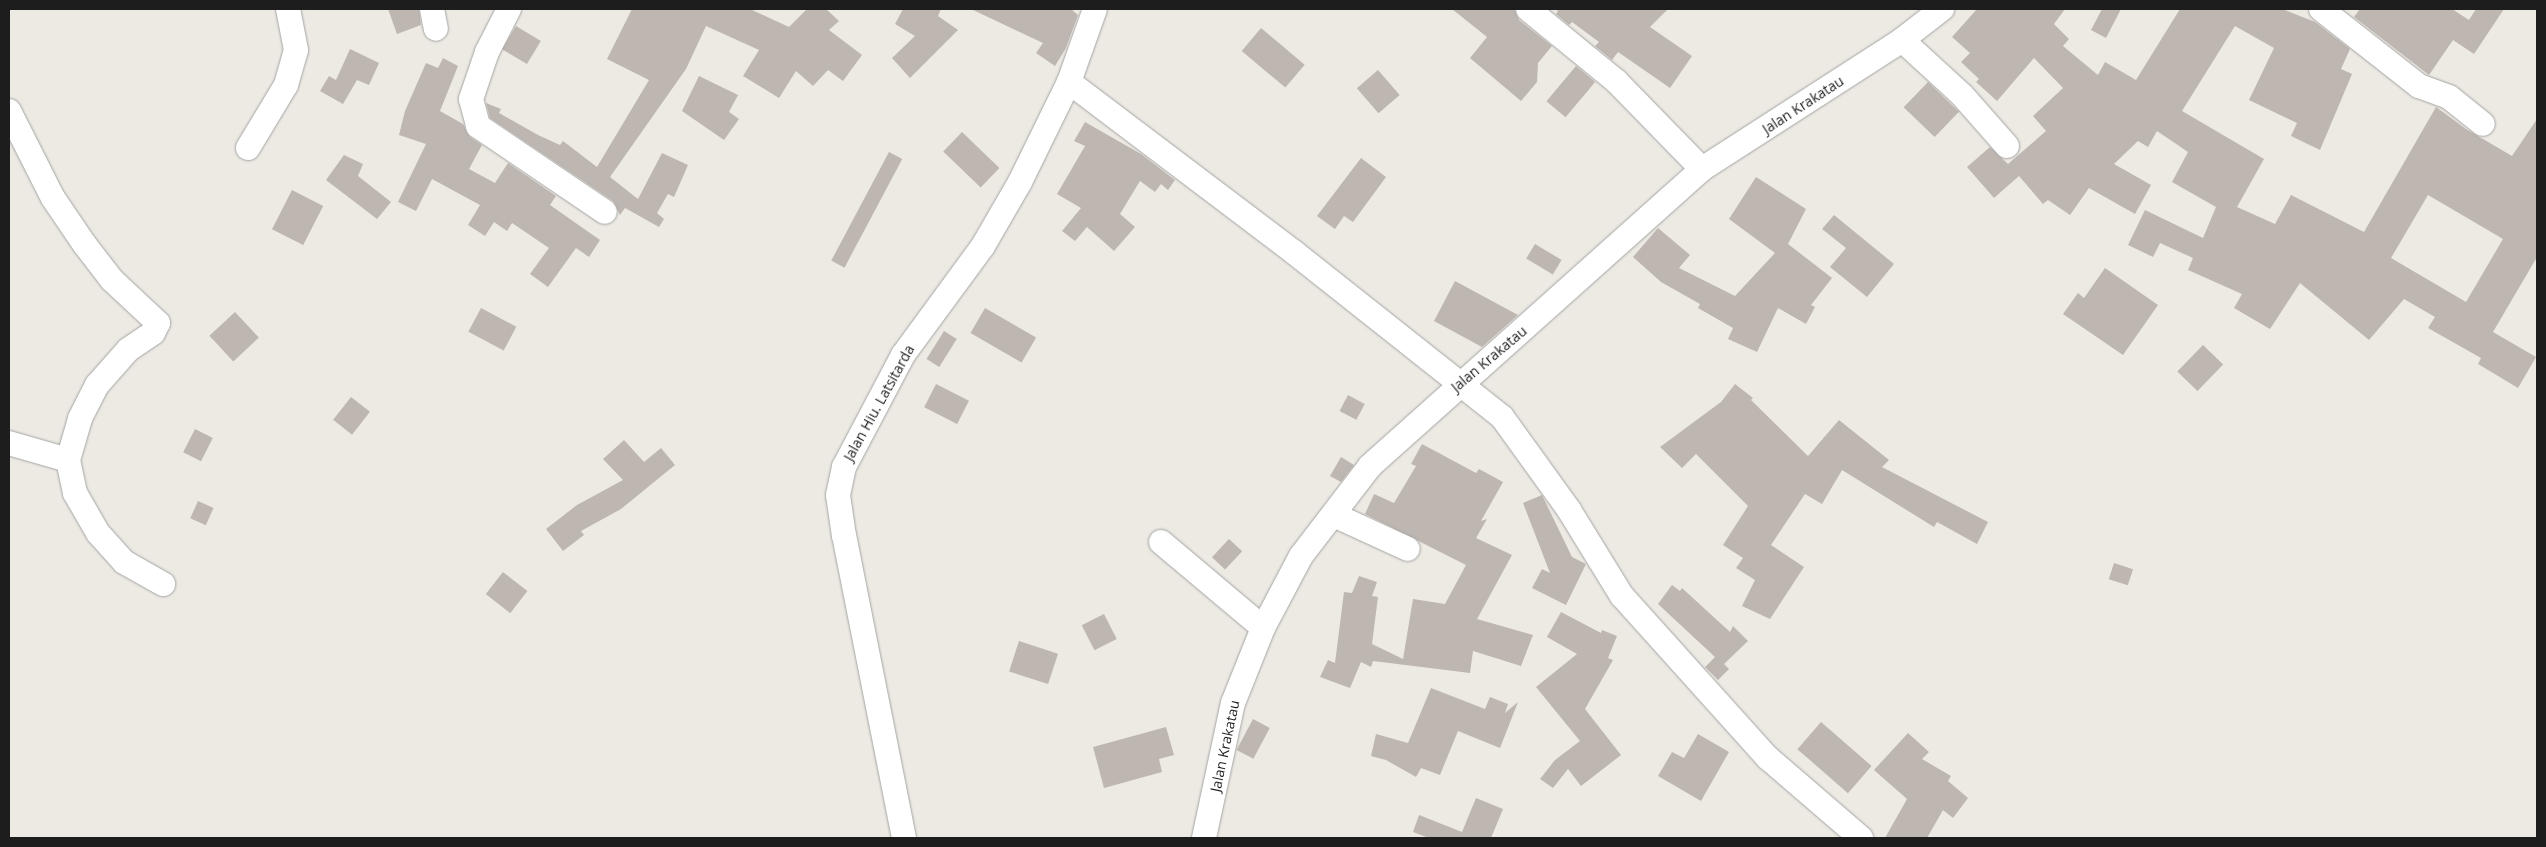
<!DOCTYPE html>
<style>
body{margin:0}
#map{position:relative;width:2546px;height:847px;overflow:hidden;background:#edeae3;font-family:"Open Sans",sans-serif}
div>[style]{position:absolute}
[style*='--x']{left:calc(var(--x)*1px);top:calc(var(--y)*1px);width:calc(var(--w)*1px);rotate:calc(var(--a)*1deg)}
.building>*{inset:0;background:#beb6b0;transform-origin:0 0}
.roads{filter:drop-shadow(0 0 1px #a4a4a4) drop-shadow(0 0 1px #a4a4a4)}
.minor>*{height:24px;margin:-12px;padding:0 12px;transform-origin:12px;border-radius:12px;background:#fff}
span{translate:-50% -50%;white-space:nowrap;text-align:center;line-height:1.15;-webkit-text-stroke:4px #fff;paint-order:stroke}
.street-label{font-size:14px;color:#1d1d1d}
.frame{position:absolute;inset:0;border:10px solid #1d1d1d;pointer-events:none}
</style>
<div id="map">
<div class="building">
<i style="clip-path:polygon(388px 9px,419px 9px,421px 25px,397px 34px)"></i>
<i style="clip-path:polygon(632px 9px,750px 9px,789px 27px,807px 9px,826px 9px,839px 21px,829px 30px,862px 55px,843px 81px,828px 70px,813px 86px,796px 71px,779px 98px,743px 76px,759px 50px,706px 26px,686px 69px,610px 177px,638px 199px,662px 153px,688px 165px,674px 197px,668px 194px,657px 213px,664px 219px,659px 227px,625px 208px,620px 215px,613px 201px,490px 118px,486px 103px,501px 109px,499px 113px,538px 135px,560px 145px,563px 141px,597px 167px,649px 80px,607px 59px)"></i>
<i style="clip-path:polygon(903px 9px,941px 9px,938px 16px,958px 30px,910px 78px,892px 58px,915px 36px,895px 24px)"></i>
<i style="clip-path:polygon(971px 9px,1071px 9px,1078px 15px,1066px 48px,1055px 66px,1036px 53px,1043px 43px)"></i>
<i style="clip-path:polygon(1452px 9px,1515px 9px,1519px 20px,1552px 46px,1538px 63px,1537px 82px,1521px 101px,1470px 58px,1487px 37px)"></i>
<i style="clip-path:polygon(1555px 9px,1668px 9px,1650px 27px,1692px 56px,1670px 88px,1618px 52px,1612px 60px,1595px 46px,1599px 42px,1572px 22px,1569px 25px,1556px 14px,1558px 11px)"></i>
<i style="clip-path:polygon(evenodd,1977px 9px,2065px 9px,2054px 24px,2069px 39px,2063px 46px,2098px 75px,2105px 62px,2136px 80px,2180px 9px,2282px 9px,2315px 22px,2350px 49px,2341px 69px,2352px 74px,2320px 150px,2291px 136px,2297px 123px,2249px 100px,2274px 48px,2235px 26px,2182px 111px,2264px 159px,2237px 207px,2275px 224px,2291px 195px,2364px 232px,2436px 107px,2466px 129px,2512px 156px,2537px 119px,2537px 257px,2493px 332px,2536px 357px,2518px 388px,2478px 364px,2481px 358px,2428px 328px,2435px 317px,2404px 299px,2369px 340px,2300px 283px,2270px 329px,2234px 308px,2242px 294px,2188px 270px,2193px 258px,2160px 243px,2153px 257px,2128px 245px,2145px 210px,2203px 238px,2216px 207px,2172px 182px,2188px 152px,2157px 131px,2148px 147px,2138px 141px,2114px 164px,2151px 185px,2135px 214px,2089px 188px,2070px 215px,2048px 200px,2043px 204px,2019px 176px,1994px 198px,1967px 167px,1990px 147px,2008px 164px,2046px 131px,2033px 116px,2063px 88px,2034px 58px,1997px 101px,1976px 82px,1979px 79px,1961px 62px,1970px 53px,1952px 37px,1977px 9px,2428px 195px,2503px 239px,2466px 302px,2391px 258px,2428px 195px)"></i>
<i style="clip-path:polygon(2102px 9px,2121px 9px,2106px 38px,2091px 30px)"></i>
<i style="clip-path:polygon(2360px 9px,2452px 9px,2469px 20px,2476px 9px,2504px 9px,2474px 54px,2453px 40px,2429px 75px,2354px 17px)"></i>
<i style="left:516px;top:26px;width:29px;height:27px;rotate:31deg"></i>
<i style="left:1261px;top:28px;width:57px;height:30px;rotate:40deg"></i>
<i style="clip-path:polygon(350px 49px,379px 63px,369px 85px,357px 80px,343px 104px,320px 91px,329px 76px,336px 80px)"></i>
<i style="clip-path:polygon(443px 58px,458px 66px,440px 111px,463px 124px,470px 137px,482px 145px,469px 169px,495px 183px,508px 163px,556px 196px,550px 205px,600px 240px,589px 257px,576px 248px,548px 287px,530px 274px,549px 248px,512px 223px,507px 231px,494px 222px,485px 236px,468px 225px,480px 205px,432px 179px,416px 211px,398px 202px,426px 144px,399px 135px,405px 111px,426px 63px,438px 68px)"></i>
<i style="left:1576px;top:66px;width:25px;height:46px;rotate:40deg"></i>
<i style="left:1378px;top:70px;width:33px;height:28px;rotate:49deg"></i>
<i style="clip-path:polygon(699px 76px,738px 95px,729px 112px,739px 119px,724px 140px,682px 111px)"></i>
<i style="left:1928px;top:82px;width:43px;height:35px;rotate:44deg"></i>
<i style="clip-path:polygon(1085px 122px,1141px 154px,1175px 180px,1168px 190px,1161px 184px,1155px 192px,1140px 181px,1120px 214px,1135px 227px,1114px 251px,1087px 227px,1075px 241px,1062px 231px,1081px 208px,1057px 194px,1085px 146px,1074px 141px)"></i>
<i style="left:962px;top:132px;width:52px;height:27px;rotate:44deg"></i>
<i style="left:889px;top:152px;width:15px;height:123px;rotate:28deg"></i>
<i style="clip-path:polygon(344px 155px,363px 164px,358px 176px,391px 202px,377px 219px,326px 180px)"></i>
<i style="clip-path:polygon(1361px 158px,1386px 177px,1353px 222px,1344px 216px,1335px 229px,1317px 216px)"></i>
<i style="clip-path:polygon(1756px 177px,1806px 209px,1788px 244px,1832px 278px,1811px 305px,1815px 307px,1806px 324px,1778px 308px,1757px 352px,1728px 339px,1733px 328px,1698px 308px,1700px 304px,1661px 282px,1633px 257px,1658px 228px,1690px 255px,1679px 268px,1735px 296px,1775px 253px,1729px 219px)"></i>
<i style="left:292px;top:190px;width:35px;height:44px;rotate:27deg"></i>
<i style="clip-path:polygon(1834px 215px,1894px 264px,1867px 297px,1830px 267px,1846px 248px,1822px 229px)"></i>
<i style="left:1535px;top:244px;width:31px;height:17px;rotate:31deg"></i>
<i style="clip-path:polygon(2105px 268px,2158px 305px,2123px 355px,2063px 314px,2078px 293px,2084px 298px)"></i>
<i style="clip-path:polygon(1455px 281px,1518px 315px,1482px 347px,1434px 321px)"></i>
<i style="left:481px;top:308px;width:40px;height:27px;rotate:28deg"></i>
<i style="left:985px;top:308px;width:59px;height:29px;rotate:30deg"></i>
<i style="left:235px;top:312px;width:35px;height:35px;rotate:47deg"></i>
<i style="left:944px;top:331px;width:15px;height:33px;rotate:32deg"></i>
<i style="left:2203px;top:345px;width:28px;height:37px;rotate:44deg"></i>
<i style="left:936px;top:384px;width:37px;height:26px;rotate:27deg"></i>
<i style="clip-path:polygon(1735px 384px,1753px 398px,1751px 400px,1808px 456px,1839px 420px,1889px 460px,1882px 467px,1988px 522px,1977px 544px,1937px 522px,1934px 527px,1842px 470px,1822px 504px,1805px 494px,1771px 545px,1804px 567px,1770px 619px,1742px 606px,1755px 580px,1736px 568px,1743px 558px,1723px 545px,1748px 506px,1696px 454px,1682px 468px,1660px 447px,1721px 402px)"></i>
<i style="left:1348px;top:395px;width:19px;height:18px;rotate:28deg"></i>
<i style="left:351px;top:397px;width:24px;height:29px;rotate:38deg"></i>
<i style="left:195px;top:429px;width:20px;height:26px;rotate:27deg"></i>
<i style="clip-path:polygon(624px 440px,644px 462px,661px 448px,675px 465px,621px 509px,581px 531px,584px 535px,563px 551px,546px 529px,577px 505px,623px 480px,603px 459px)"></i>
<i style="clip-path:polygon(1422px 444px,1476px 473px,1479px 469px,1503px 482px,1481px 521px,1487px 519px,1476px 538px,1512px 555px,1477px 619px,1533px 635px,1521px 666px,1473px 651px,1470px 673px,1373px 661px,1371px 667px,1361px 662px,1350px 688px,1320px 677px,1328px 660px,1335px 663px,1344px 592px,1352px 593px,1359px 576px,1377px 582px,1372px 596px,1378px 597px,1372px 644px,1403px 659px,1413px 599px,1445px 604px,1466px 565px,1365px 514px,1374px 494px,1394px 503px,1416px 466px,1411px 464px)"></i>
<i style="clip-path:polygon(1341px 457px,1354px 465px,1341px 482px,1330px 476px)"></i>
<i style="clip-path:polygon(1542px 495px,1572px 557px,1586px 564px,1566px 605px,1532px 588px,1542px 569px,1550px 573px,1523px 503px)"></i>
<i style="left:198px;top:501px;width:17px;height:19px;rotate:24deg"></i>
<i style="left:1229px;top:539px;width:18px;height:25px;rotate:43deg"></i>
<i style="left:2114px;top:563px;width:20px;height:17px;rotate:18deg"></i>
<i style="left:503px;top:572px;width:31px;height:28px;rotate:38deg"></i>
<i style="clip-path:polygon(1672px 585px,1680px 591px,1682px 588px,1730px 632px,1733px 626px,1748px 641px,1724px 664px,1729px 669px,1718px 680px,1705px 667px,1715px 657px,1658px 604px)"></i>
<i style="clip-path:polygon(1561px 612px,1601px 633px,1602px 630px,1617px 636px,1608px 658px,1613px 660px,1585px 709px,1621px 755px,1581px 786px,1568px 769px,1553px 788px,1540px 779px,1555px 760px,1580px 741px,1536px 687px,1577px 654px,1547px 637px)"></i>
<i style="left:1104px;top:614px;width:28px;height:25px;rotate:63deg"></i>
<i style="left:1019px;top:641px;width:41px;height:32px;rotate:18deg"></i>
<i style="clip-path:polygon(1431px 688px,1485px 709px,1490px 697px,1508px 704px,1505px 713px,1518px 702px,1500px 748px,1458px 731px,1440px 775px,1421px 768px,1416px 777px,1386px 760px,1371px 756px,1376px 734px,1408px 743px)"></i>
<i style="left:1253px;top:719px;width:19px;height:35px;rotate:28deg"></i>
<i style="left:1821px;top:722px;width:67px;height:36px;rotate:41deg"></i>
<i style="clip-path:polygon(1166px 727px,1174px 755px,1159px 759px,1162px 772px,1104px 788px,1093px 747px)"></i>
<i style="clip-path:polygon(1908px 733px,1929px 752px,1922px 759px,1951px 776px,1948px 781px,1968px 798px,1953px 818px,1943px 810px,1927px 838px,1885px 838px,1907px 799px,1874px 770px)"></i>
<i style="clip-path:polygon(1698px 734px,1729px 752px,1701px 801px,1658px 776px,1672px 752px,1684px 758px)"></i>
<i style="clip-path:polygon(1476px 798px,1503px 809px,1491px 838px,1429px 838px,1413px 832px,1419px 815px,1462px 832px)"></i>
</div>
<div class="roads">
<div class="minor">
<i style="--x:432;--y:9;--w:20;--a:79"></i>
<i style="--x:509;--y:9;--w:48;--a:117.1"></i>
<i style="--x:487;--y:52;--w:50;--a:108.8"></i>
<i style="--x:471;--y:99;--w:28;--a:75"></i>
<i style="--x:478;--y:126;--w:153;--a:34.1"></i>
<i style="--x:1528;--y:9;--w:114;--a:39.3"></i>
<i style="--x:1616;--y:81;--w:123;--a:45.7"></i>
<i style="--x:2321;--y:9;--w:125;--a:38.2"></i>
<i style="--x:2419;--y:86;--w:32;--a:20"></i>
<i style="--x:2449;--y:97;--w:43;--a:38.5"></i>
<i style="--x:1902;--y:40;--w:81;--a:42.5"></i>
<i style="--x:1962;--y:95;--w:68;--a:48.6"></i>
<i style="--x:1069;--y:82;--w:283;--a:37.1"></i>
<i style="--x:1295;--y:253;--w:264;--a:38.4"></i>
<i style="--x:1502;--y:417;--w:115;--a:54.2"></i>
<i style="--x:1569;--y:510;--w:101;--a:58.4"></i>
<i style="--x:1622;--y:596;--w:218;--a:48"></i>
<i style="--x:1768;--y:758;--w:123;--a:40.7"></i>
<i style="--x:9;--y:111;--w:97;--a:63.2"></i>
<i style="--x:53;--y:198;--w:57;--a:55.8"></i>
<i style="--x:85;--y:245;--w:44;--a:52.4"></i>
<i style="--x:112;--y:280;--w:63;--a:43.1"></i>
<i style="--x:158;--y:323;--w:11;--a:117"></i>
<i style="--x:153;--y:333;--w:30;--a:146"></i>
<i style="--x:128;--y:350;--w:47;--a:131.5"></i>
<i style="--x:97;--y:385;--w:38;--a:117"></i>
<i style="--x:80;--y:419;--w:43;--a:106.3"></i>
<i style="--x:68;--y:460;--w:34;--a:78"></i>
<i style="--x:75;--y:493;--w:46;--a:60.1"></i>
<i style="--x:98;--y:533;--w:39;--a:48"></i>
<i style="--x:124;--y:562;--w:45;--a:29.4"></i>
<i style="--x:248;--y:148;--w:74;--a:-58.9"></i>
<i style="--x:286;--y:85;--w:36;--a:-74"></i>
<i style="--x:296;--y:50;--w:42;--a:-101"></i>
<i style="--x:9;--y:443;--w:61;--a:16.1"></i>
<i style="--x:1334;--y:515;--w:81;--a:24.7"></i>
<i style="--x:1161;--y:542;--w:133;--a:40.1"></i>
<i style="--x:904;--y:838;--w:308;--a:-101.2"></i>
<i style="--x:844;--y:536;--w:41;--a:-98.3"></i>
<i style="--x:838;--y:495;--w:29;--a:-78"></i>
<i style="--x:844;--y:467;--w:127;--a:-62.2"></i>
<i style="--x:903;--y:355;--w:135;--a:-53.7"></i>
<i style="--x:983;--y:246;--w:74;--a:-60"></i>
<i style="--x:1020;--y:182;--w:111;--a:-63.9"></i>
<i style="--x:1069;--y:82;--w:77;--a:-70.4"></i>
<i style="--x:1204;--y:838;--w:138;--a:-77.9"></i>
<i style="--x:1233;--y:703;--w:81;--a:-68.2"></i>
<i style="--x:1263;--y:628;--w:81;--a:-62.2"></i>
<i style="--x:1301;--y:556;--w:113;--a:-52.5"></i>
<i style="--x:1370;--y:466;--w:445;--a:-41.8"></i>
<i style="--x:1702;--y:169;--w:238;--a:-32.8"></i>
<i style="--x:1902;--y:40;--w:51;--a:-37.8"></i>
</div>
</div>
<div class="street-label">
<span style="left:1803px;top:105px;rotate:-33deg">Jalan Krakatau</span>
<span style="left:1489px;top:359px;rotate:-40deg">Jalan Krakatau</span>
<span style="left:879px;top:403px;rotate:-61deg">Jalan Hiu. Latsitarda</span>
<span style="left:1225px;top:746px;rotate:-78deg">Jalan Krakatau</span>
</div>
<div class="frame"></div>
</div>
